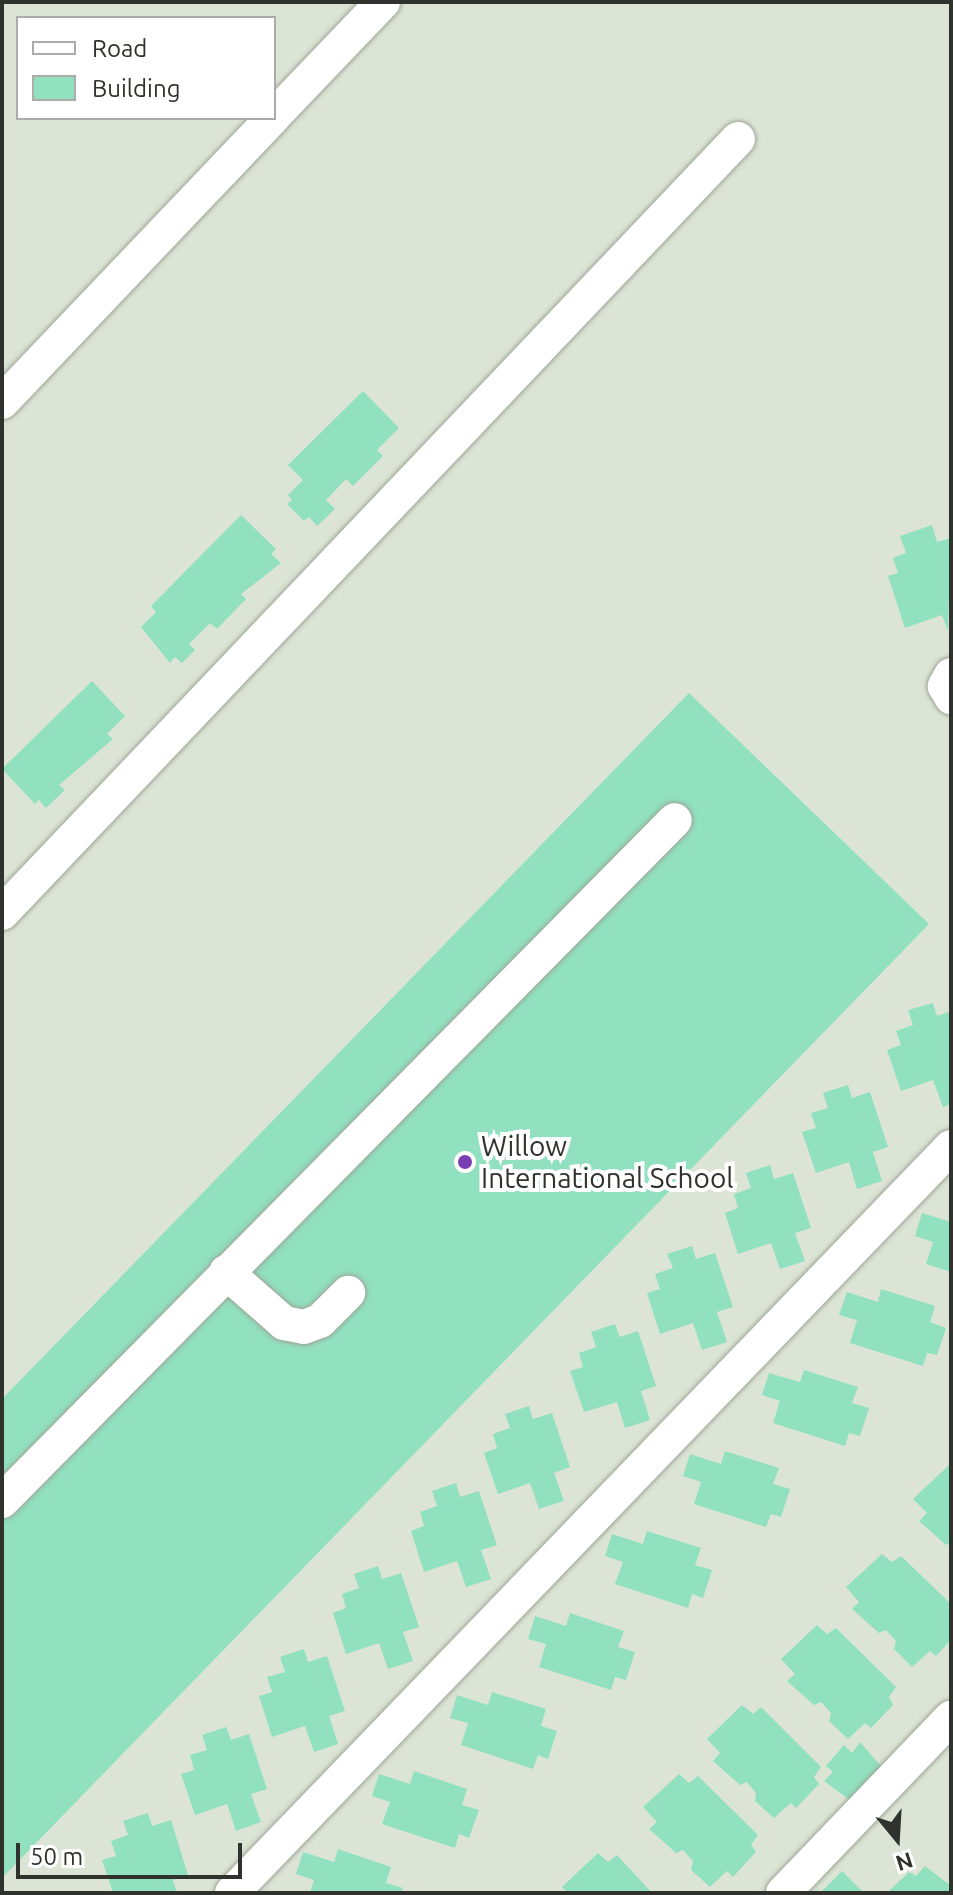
<!DOCTYPE html>
<style>
body{margin:0}
#map{position:relative;width:953px;height:1895px;overflow:hidden;background:#dce5d5;font-family:Ubuntu,sans-serif}
div>[style]{position:absolute}
[style*='--x']{left:calc(var(--x)*1px);top:calc(var(--y)*1px);width:calc(var(--w)*1px);rotate:calc(var(--a)*1deg)}
.building>*{inset:0;background:#91e0bf}
.roads{filter:drop-shadow(0 0 2px #9da697) drop-shadow(0 0 2px #9da697)}
.minor>*{height:34px;margin:-17px;padding:0 17px;transform-origin:17px;border-radius:17px;background:#fff}
.dots>*{width:22px;height:22px;translate:-50% -50%;box-sizing:border-box;border:4px solid #fff;border-radius:50%}
span{translate:-50% -50%;white-space:nowrap;text-align:center;line-height:1.15;-webkit-text-stroke:8px #fff;paint-order:stroke}
.poi-label{font-size:28px;color:#30332d}
.left{translate:0 -50%;text-align:left}
.frame{position:absolute;inset:0;border:4px solid #30332d;pointer-events:none}
.legend{position:absolute;left:16px;top:16px;width:260px;height:104px;box-sizing:border-box;background:#fff;border:2px solid #acadab;margin:0;padding:10px 14px;list-style:none;font-size:24px;color:#30332d}
.legend li{display:flex;align-items:center;gap:16px;height:40px}
.legend b{width:40px;border:2px solid #acadab}
.north{position:absolute;left:857px;top:1799px;width:80px;height:80px;-webkit-text-stroke:6px #fff;paint-order:stroke;rotate:162deg;font-size:22px;font-weight:700;line-height:32px;text-align:center;color:#30332d}
.north::after{content:'';display:block;margin:auto;width:28px;height:36px;background:#30332d;clip-path:polygon(50% 0,100% 100%,50% 72%,0 100%)}
.scale{position:absolute;left:16px;top:1843px;width:226px;height:36px;box-sizing:border-box;border:4px solid #30332d;border-top:0;padding-left:10px;font-size:24px;line-height:28px;white-space:nowrap;color:#30332d;-webkit-text-stroke:6px #fff;paint-order:stroke}
</style>
<div id="map">
<div class="building">
<i style="clip-path:polygon(363px 391px,399px 428px,377px 450px,383px 456px,353px 486px,346px 479px,326px 500px,335px 509px,317px 526px,309px 517px,304px 521px,287px 504px,292px 500px,288px 495px,303px 480px,288px 465px)"></i>
<i style="clip-path:polygon(241px 515px,276px 549px,271px 554px,281px 563px,241px 594px,246px 599px,217px 629px,210px 623px,189px 644px,195px 650px,182px 663px,175px 657px,170px 663px,141px 627px,156px 612px,151px 606px)"></i>
<i style="clip-path:polygon(932px 525px,937px 542px,951px 538px,948px 631px,942px 615px,905px 628px,888px 576px,898px 573px,893px 558px,906px 553px,900px 536px)"></i>
<i style="clip-path:polygon(92px 681px,125px 716px,107px 734px,113px 739px,59px 785px,65px 790px,46px 808px,39px 800px,35px 804px,2px 769px)"></i>
<i style="clip-path:polygon(689px 693px,929px 924px,2px 1878px,2px 1399px)"></i>
<i style="clip-path:polygon(933px 1003px,937px 1016px,951px 1011px,951px 1104px,943px 1107px,933px 1080px,901px 1091px,887px 1050px,901px 1045px,896px 1031px,913px 1025px,908px 1010px)"></i>
<i style="clip-path:polygon(848px 1085px,852px 1098px,870px 1092px,888px 1147px,873px 1152px,882px 1181px,857px 1189px,849px 1162px,816px 1173px,802px 1132px,816px 1128px,811px 1113px,828px 1108px,823px 1093px)"></i>
<i style="clip-path:polygon(770px 1165px,774px 1179px,793px 1173px,811px 1228px,795px 1233px,805px 1261px,780px 1269px,771px 1243px,738px 1254px,725px 1213px,738px 1208px,734px 1194px,751px 1188px,746px 1173px)"></i>
<i style="clip-path:polygon(922px 1213px,951px 1222px,951px 1272px,926px 1264px,933px 1242px,915px 1236px)"></i>
<i style="clip-path:polygon(692px 1246px,696px 1259px,715px 1253px,733px 1307px,717px 1312px,727px 1342px,702px 1350px,693px 1323px,660px 1334px,647px 1293px,660px 1289px,655px 1274px,673px 1268px,667px 1254px)"></i>
<i style="clip-path:polygon(881px 1289px,935px 1306px,930px 1322px,946px 1328px,937px 1355px,927px 1353px,923px 1366px,850px 1343px,857px 1320px,839px 1315px,847px 1292px,878px 1302px)"></i>
<i style="clip-path:polygon(615px 1324px,620px 1337px,638px 1331px,656px 1386px,641px 1391px,650px 1420px,625px 1428px,617px 1402px,584px 1412px,570px 1371px,583px 1367px,579px 1353px,596px 1347px,591px 1332px)"></i>
<i style="clip-path:polygon(804px 1370px,858px 1387px,852px 1403px,869px 1408px,860px 1436px,849px 1433px,845px 1446px,773px 1423px,780px 1401px,762px 1395px,769px 1373px,800px 1382px)"></i>
<i style="clip-path:polygon(529px 1406px,533px 1419px,552px 1413px,570px 1467px,554px 1473px,564px 1501px,539px 1509px,530px 1483px,498px 1494px,484px 1453px,497px 1448px,493px 1434px,510px 1428px,505px 1414px)"></i>
<i style="clip-path:polygon(725px 1451px,779px 1468px,773px 1484px,790px 1489px,781px 1517px,771px 1514px,766px 1527px,694px 1504px,701px 1482px,683px 1476px,690px 1454px,721px 1464px)"></i>
<i style="clip-path:polygon(949px 1465px,951px 1542px,946px 1545px,919px 1521px,927px 1513px,913px 1499px)"></i>
<i style="clip-path:polygon(456px 1483px,460px 1497px,479px 1491px,497px 1545px,481px 1550px,491px 1579px,466px 1587px,457px 1561px,424px 1572px,411px 1531px,424px 1526px,420px 1512px,437px 1506px,432px 1491px)"></i>
<i style="clip-path:polygon(647px 1531px,701px 1548px,695px 1565px,712px 1570px,703px 1598px,692px 1594px,688px 1608px,615px 1584px,623px 1562px,605px 1556px,612px 1534px,643px 1544px)"></i>
<i style="clip-path:polygon(882px 1554px,892px 1562px,901px 1556px,951px 1604px,951px 1640px,936px 1656px,930px 1651px,912px 1667px,894px 1649px,896px 1641px,886px 1630px,879px 1633px,852px 1609px,859px 1602px,846px 1587px)"></i>
<i style="clip-path:polygon(378px 1566px,382px 1579px,401px 1573px,419px 1627px,403px 1632px,413px 1661px,388px 1669px,379px 1643px,346px 1654px,333px 1613px,346px 1608px,342px 1594px,359px 1588px,354px 1574px)"></i>
<i style="clip-path:polygon(570px 1613px,624px 1631px,618px 1647px,635px 1652px,626px 1680px,615px 1677px,611px 1690px,539px 1667px,546px 1644px,528px 1639px,535px 1616px,566px 1626px)"></i>
<i style="clip-path:polygon(817px 1625px,827px 1634px,836px 1628px,896px 1687px,889px 1697px,893px 1705px,871px 1728px,865px 1723px,848px 1739px,829px 1721px,831px 1713px,821px 1702px,814px 1705px,787px 1681px,795px 1674px,781px 1659px)"></i>
<i style="clip-path:polygon(304px 1649px,308px 1662px,327px 1656px,345px 1711px,329px 1716px,338px 1744px,314px 1752px,305px 1726px,272px 1737px,259px 1696px,272px 1692px,267px 1677px,285px 1672px,280px 1657px)"></i>
<i style="clip-path:polygon(492px 1692px,546px 1709px,541px 1726px,557px 1731px,548px 1759px,538px 1755px,533px 1769px,461px 1745px,468px 1723px,450px 1718px,457px 1695px,488px 1705px)"></i>
<i style="clip-path:polygon(742px 1705px,753px 1714px,761px 1707px,821px 1767px,814px 1777px,819px 1784px,796px 1808px,791px 1803px,774px 1818px,755px 1801px,756px 1793px,747px 1782px,740px 1785px,713px 1761px,720px 1753px,707px 1739px)"></i>
<i style="clip-path:polygon(226px 1727px,231px 1740px,249px 1734px,267px 1789px,251px 1794px,261px 1822px,236px 1831px,227px 1804px,195px 1815px,181px 1774px,194px 1770px,190px 1755px,207px 1750px,202px 1735px)"></i>
<i style="clip-path:polygon(860px 1742px,886px 1772px,851px 1801px,824px 1781px,833px 1772px,826px 1766px,844px 1745px,852px 1753px)"></i>
<i style="clip-path:polygon(414px 1771px,467px 1789px,462px 1805px,479px 1810px,469px 1838px,459px 1834px,455px 1848px,382px 1824px,390px 1802px,372px 1796px,379px 1774px,410px 1784px)"></i>
<i style="clip-path:polygon(679px 1774px,689px 1783px,698px 1776px,758px 1835px,751px 1845px,756px 1852px,733px 1877px,727px 1871px,710px 1887px,691px 1870px,693px 1861px,683px 1850px,676px 1853px,649px 1829px,657px 1822px,643px 1807px)"></i>
<i style="clip-path:polygon(148px 1813px,152px 1826px,171px 1820px,188px 1875px,173px 1880px,177px 1893px,113px 1893px,102px 1860px,116px 1856px,111px 1841px,128px 1835px,123px 1821px)"></i>
<i style="clip-path:polygon(338px 1849px,391px 1867px,386px 1883px,403px 1888px,401px 1893px,310px 1893px,314px 1880px,296px 1874px,303px 1852px,334px 1862px)"></i>
<i style="clip-path:polygon(598px 1853px,608px 1862px,617px 1855px,652px 1893px,568px 1893px,562px 1887px)"></i>
<i style="clip-path:polygon(925px 1866px,951px 1886px,950px 1893px,887px 1893px,909px 1872px,916px 1876px)"></i>
<i style="clip-path:polygon(842px 1871px,864px 1893px,820px 1893px)"></i>
</div>
<div class="roads">
<div class="minor">
<i style="--x:274;--y:116;--w:158;--a:-46.3"></i>
<i style="--x:2;--y:402;--w:392;--a:-46.4"></i>
<i style="--x:951;--y:675;--w:13;--a:119"></i>
<i style="--x:945;--y:686;--w:13;--a:61"></i>
<i style="--x:2;--y:913;--w:1068;--a:-46.44"></i>
<i style="--x:226;--y:1272;--w:77;--a:41.3"></i>
<i style="--x:284;--y:1323;--w:20;--a:11"></i>
<i style="--x:304;--y:1327;--w:17;--a:-21"></i>
<i style="--x:320;--y:1321;--w:40;--a:-45"></i>
<i style="--x:2;--y:1501;--w:957;--a:-45.34"></i>
<i style="--x:232;--y:1893;--w:1036;--a:-46.06"></i>
<i style="--x:783;--y:1893;--w:243;--a:-46.2"></i>
</div>
</div>
<div class="dots">
<i style="left:465px;top:1162px;background:#793eb4"></i>
</div>
<div class="poi-label">
<span class="left" style="left:481px;top:1162px">Willow<br>International School</span>
</div>
<div class="frame"></div>
<ul class="legend">
<li><b style="height:10px;background:#fff"></b>Road</li>
<li><b style="height:22px;background:#91e0bf"></b>Building</li>
</ul>
<div class="north">N</div>
<div class="scale">50 m</div>
</div>
